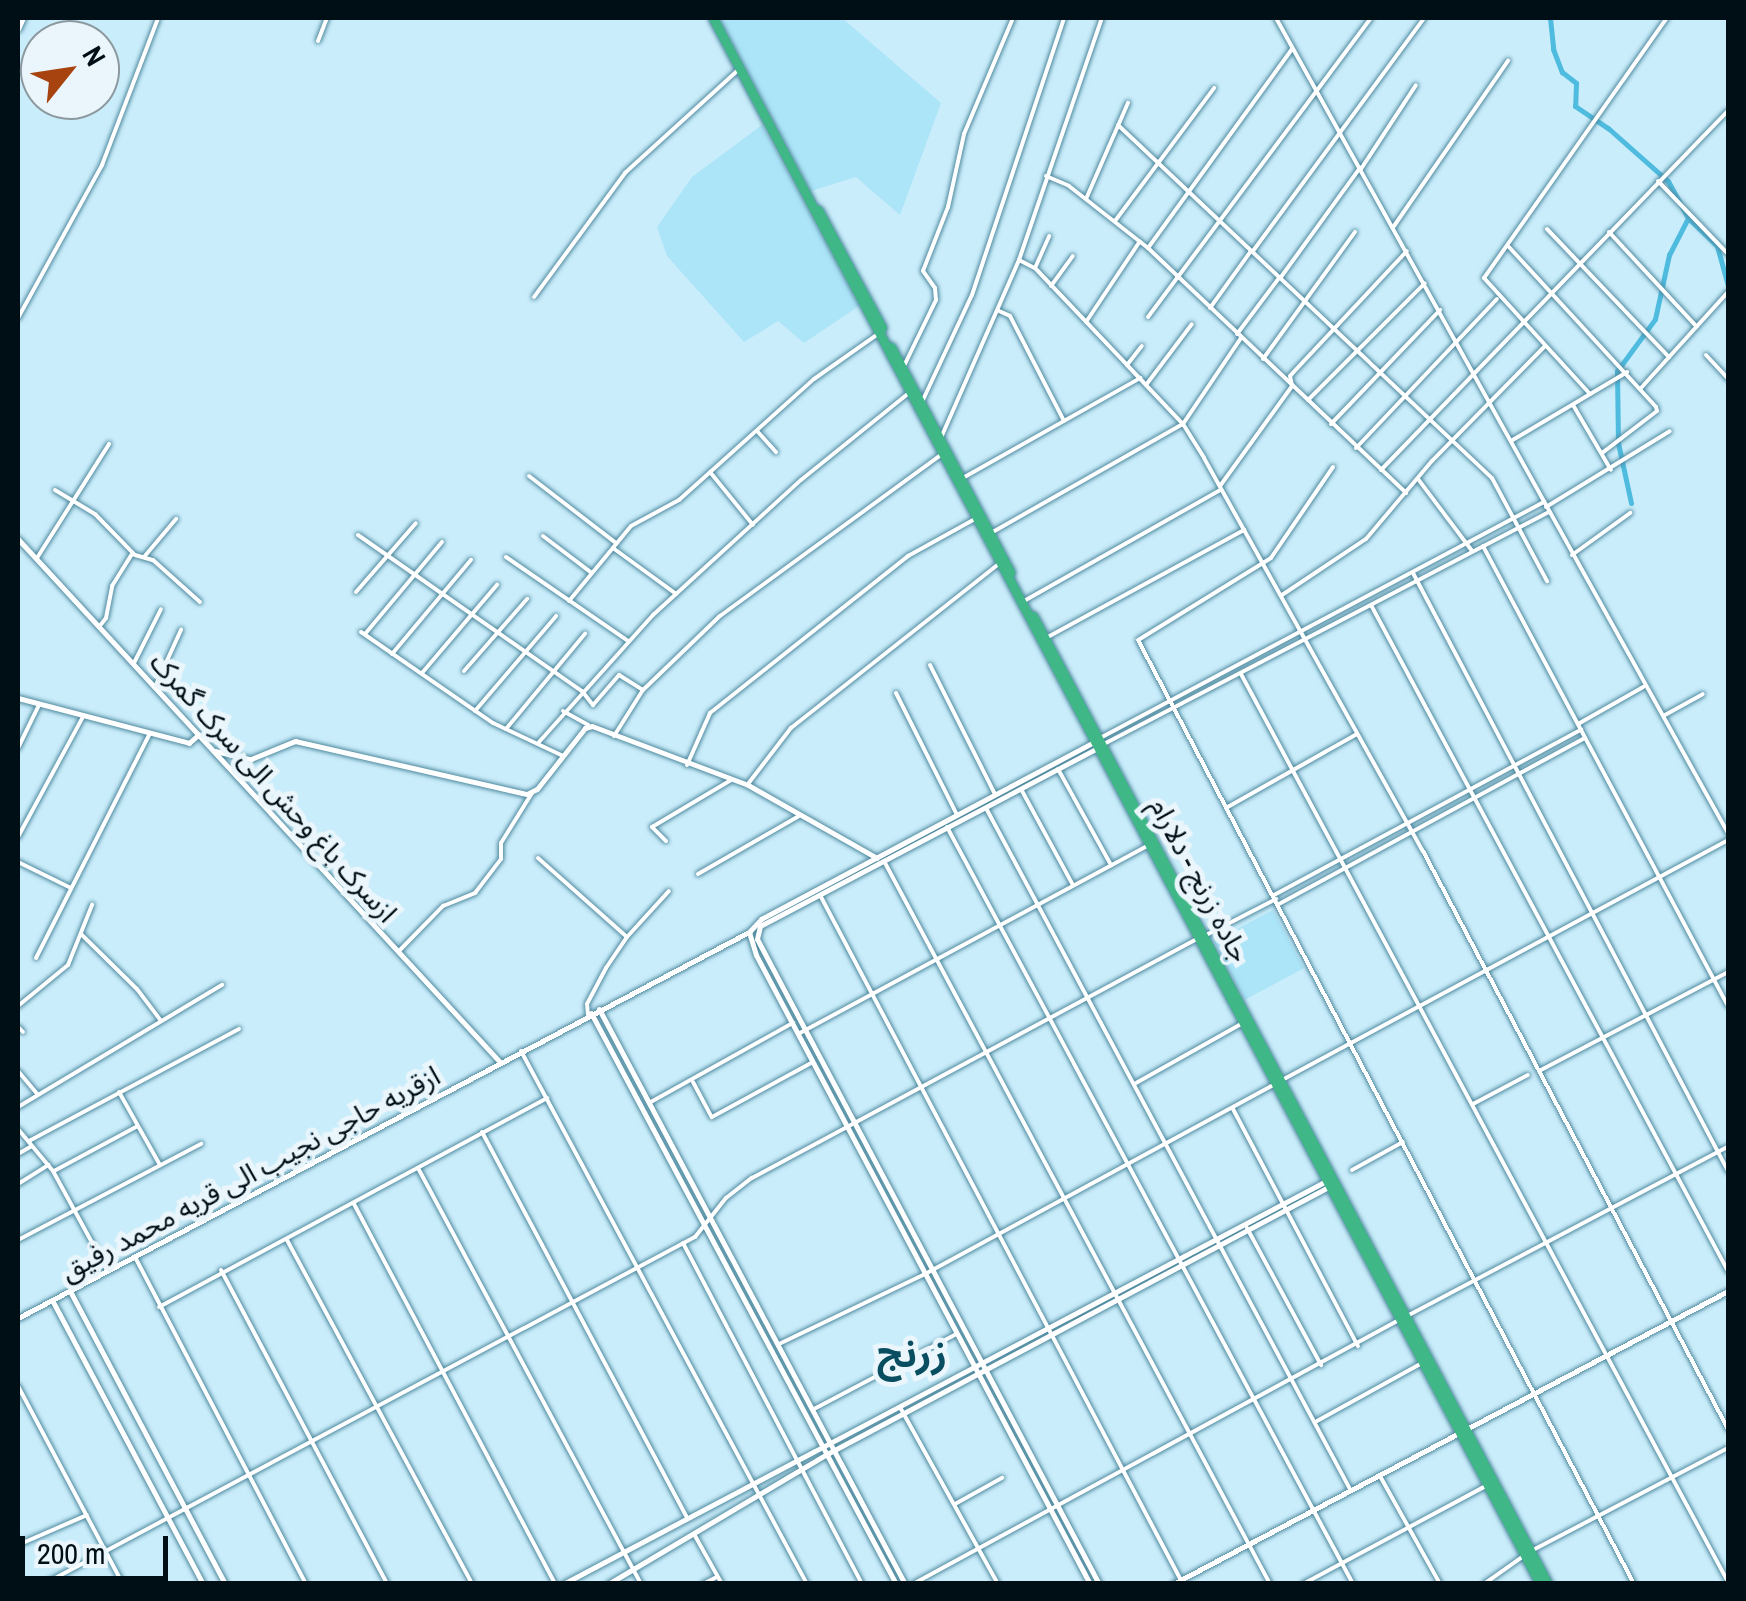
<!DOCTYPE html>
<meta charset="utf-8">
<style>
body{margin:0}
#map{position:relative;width:1746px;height:1601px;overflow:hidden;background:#caedfb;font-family:"Archivo Narrow","Noto Sans Arabic",sans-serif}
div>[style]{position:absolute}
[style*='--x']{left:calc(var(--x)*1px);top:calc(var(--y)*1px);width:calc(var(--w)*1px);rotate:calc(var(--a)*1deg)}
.built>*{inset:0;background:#ace4f8;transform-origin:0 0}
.canal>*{height:5px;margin:-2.5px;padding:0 2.5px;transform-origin:2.5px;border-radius:2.5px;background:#4ebbdf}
.roads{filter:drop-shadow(0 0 2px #4e899e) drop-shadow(0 0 2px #4e899e)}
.street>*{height:4px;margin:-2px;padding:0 2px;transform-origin:2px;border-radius:2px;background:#fff}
.secondary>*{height:5px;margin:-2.5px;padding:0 2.5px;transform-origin:2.5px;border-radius:2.5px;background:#fff}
.highway>*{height:9px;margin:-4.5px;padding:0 4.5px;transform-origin:4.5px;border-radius:4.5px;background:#3fb787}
span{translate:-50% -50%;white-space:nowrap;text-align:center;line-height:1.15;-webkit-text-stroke:10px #eaf6fb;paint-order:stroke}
.street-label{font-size:28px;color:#000e16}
.district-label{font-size:38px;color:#094d60;font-weight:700}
.frame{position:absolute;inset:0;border:20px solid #000e16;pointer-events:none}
.north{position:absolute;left:20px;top:20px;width:100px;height:100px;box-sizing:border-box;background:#eaf6fb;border:2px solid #8c999f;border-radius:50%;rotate:60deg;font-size:28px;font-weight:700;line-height:40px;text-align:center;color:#000e16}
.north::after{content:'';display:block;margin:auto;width:35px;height:45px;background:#a7430f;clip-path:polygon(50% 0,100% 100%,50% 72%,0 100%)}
.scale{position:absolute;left:20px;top:1536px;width:148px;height:45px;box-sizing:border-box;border:5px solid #000e16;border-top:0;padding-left:12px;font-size:30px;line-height:35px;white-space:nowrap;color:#000e16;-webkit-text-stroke:8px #eaf6fb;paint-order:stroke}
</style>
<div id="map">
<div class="built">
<i style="clip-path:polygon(720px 18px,842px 18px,941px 103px,900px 215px,856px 177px,811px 191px)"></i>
<i style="clip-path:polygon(762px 125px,859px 306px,804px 343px,778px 321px,744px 342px,667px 256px,657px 227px,692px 177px)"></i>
<i style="left:1273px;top:910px;width:66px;height:67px;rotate:62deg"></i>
</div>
<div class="canal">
<i style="--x:1550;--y:18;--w:31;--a:84"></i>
<i style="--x:1553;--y:49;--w:25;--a:69"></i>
<i style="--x:1562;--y:72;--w:18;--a:38"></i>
<i style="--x:1576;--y:83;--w:23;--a:92"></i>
<i style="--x:1575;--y:106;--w:40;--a:34"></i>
<i style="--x:1608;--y:128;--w:80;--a:41.5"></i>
<i style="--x:1668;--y:181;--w:42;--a:61.6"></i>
<i style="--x:1688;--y:218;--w:40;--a:44"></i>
<i style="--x:1717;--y:246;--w:41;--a:74.6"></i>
<i style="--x:1631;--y:503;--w:61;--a:-102.2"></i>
<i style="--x:1618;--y:443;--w:72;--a:-90.8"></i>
<i style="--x:1617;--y:371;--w:64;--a:-53.8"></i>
<i style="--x:1655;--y:319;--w:66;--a:-77.7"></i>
<i style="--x:1669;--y:255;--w:42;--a:-62.8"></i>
</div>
<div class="roads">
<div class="street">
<i style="--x:1276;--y:18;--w:932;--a:60.99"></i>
<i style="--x:318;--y:41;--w:25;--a:-69"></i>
<i style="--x:1118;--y:125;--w:514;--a:43.35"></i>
<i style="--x:1492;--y:478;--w:117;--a:61.9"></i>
<i style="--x:1361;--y:169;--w:100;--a:-56.8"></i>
<i style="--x:1046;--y:176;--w:25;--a:23"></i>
<i style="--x:1069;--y:186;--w:100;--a:38.1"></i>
<i style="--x:1148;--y:248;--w:356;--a:43.5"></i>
<i style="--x:1658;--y:181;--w:101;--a:46.2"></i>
<i style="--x:1086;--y:199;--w:105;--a:-66.4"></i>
<i style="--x:1115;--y:221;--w:166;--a:-53.3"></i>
<i style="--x:1394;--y:226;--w:201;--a:-55.4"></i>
<i style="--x:1547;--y:229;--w:177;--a:46.4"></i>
<i style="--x:1609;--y:232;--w:129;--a:47.2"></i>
<i style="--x:1509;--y:247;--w:217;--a:47.4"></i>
<i style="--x:1656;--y:407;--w:4;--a:76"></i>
<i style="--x:1657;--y:411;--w:69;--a:142.6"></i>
<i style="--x:1148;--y:248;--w:246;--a:-54.1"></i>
<i style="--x:1253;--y:251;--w:289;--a:-53.7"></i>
<i style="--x:1019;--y:260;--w:18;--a:27"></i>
<i style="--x:1035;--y:268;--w:134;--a:46.5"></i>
<i style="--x:1127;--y:365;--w:81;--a:46.5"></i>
<i style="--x:1183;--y:424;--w:40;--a:58"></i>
<i style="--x:1204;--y:458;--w:450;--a:60.9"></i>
<i style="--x:1423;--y:851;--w:654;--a:62.18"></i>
<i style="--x:1035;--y:268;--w:35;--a:-66"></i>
<i style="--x:1281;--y:277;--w:135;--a:-54.1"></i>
<i style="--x:1051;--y:286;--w:37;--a:-54"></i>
<i style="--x:534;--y:297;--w:154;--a:-53.7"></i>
<i style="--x:625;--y:173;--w:151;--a:-42.3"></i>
<i style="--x:1210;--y:308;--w:70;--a:-54.3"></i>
<i style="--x:999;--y:311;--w:12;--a:24"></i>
<i style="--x:1010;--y:316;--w:118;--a:62.8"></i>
<i style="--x:1148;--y:317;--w:373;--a:-53.3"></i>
<i style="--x:18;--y:318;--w:175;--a:-61.2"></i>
<i style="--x:102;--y:165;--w:157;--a:-69.1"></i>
<i style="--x:1086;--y:322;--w:97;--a:-56.3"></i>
<i style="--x:1237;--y:334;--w:70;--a:-53.1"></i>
<i style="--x:1706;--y:355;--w:33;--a:47"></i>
<i style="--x:1263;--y:359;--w:157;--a:-54.1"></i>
<i style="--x:1127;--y:365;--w:24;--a:-52"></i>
<i style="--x:903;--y:368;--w:76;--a:-64.1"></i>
<i style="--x:936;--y:300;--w:12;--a:-95"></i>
<i style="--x:935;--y:288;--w:21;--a:-125"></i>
<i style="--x:923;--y:271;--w:69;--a:-68.7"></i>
<i style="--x:948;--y:207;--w:75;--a:-77.6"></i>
<i style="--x:964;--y:134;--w:126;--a:-67.1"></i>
<i style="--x:1146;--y:385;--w:76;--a:-53"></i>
<i style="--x:1641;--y:388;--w:130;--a:-47.8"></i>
<i style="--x:1590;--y:394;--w:157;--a:-132.4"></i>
<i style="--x:1484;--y:278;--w:318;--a:-54.9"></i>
<i style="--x:1308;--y:400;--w:165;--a:-45"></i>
<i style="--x:922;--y:402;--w:118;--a:-65"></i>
<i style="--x:972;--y:295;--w:292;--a:-71.6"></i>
<i style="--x:1573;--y:405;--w:75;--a:59.7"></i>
<i style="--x:1331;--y:424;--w:158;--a:-46.3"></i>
<i style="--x:758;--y:432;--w:27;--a:48"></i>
<i style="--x:940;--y:440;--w:197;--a:-66.3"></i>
<i style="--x:1019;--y:260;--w:256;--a:-71.1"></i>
<i style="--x:1511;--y:441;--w:135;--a:-30.7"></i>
<i style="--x:1356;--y:448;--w:205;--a:-46.6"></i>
<i style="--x:1333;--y:467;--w:110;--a:124.3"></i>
<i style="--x:1271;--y:558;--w:156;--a:148.3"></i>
<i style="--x:1138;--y:640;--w:1066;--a:62.28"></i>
<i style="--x:1381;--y:470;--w:499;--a:-46"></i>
<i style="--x:710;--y:472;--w:68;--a:50.9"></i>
<i style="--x:529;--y:476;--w:110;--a:37.6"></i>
<i style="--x:961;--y:479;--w:206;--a:-29.4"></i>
<i style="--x:1418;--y:479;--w:90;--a:53.1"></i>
<i style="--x:1220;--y:486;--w:123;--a:-54.2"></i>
<i style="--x:1292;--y:386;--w:10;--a:-101"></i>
<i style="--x:1290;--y:376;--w:171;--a:-46.9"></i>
<i style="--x:55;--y:490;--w:47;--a:31"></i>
<i style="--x:95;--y:514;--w:57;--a:45.7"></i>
<i style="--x:135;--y:555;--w:19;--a:16"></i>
<i style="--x:153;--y:560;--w:63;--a:41.8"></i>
<i style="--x:1546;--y:507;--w:145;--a:-31.5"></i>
<i style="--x:991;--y:533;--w:221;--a:-29.6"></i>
<i style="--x:1183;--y:424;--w:104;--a:-56"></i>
<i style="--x:358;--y:535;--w:273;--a:34.9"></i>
<i style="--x:582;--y:691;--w:18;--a:52"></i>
<i style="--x:593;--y:705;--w:40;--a:-49"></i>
<i style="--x:619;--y:675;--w:28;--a:32"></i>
<i style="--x:543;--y:536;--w:61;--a:37.1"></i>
<i style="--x:1483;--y:546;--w:521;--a:61.96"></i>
<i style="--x:613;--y:548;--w:78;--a:36.1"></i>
<i style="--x:1572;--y:555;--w:72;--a:-35.9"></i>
<i style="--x:144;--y:557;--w:50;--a:-49.9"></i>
<i style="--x:506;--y:557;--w:148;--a:34.5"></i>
<i style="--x:37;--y:558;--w:135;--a:-57.7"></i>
<i style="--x:1413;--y:573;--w:676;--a:62.22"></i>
<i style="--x:356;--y:592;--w:91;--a:-49"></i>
<i style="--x:1282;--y:595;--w:101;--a:-33.7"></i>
<i style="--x:1366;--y:539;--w:102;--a:-49.8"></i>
<i style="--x:1432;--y:461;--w:161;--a:-45.5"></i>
<i style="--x:569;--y:601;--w:97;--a:-50.4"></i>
<i style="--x:631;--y:526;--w:55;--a:-28.4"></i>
<i style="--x:679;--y:500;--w:181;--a:-41.9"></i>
<i style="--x:814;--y:379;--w:78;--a:-35.1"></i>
<i style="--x:1024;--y:601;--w:225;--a:-29.5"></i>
<i style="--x:1371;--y:605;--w:756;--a:61.81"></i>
<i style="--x:99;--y:627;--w:11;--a:-52"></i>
<i style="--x:106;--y:618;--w:33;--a:-79"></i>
<i style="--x:112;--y:586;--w:39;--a:-58"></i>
<i style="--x:361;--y:632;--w:160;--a:34.6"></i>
<i style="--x:493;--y:723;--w:77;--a:25.2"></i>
<i style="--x:365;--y:634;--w:120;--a:-50.1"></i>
<i style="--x:1046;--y:638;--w:226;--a:-28.6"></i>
<i style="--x:392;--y:654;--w:123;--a:-50"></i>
<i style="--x:134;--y:663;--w:60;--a:-63.4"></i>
<i style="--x:930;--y:665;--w:144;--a:63.3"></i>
<i style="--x:464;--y:671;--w:96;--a:-48.8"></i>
<i style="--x:422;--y:673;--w:116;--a:-49.6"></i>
<i style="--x:1241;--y:674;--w:1030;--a:61.79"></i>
<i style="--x:155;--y:687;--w:63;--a:-65.5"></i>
<i style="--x:896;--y:693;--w:136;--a:63.4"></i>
<i style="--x:475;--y:711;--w:125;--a:-49.5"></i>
<i style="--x:563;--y:711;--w:29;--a:29"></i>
<i style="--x:1665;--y:715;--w:43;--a:-28.9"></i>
<i style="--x:1578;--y:724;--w:75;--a:-29.6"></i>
<i style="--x:506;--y:729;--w:124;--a:-50.3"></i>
<i style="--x:614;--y:736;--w:54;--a:-57.8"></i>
<i style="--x:643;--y:690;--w:107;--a:-43.9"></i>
<i style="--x:720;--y:616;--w:273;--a:-36.1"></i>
<i style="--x:1102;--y:737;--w:501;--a:-28"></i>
<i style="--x:539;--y:742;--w:171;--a:-48.1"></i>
<i style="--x:653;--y:615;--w:200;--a:-42.4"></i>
<i style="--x:801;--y:480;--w:139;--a:-38.9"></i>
<i style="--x:1102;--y:745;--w:504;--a:-27.53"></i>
<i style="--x:18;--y:748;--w:48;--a:-64"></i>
<i style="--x:687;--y:765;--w:57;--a:-66.1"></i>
<i style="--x:710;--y:713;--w:253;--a:-38.4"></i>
<i style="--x:908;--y:556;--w:77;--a:-28.9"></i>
<i style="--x:1058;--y:769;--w:110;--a:61.1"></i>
<i style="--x:748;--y:784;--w:71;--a:-52.5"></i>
<i style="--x:791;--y:728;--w:265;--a:-38.3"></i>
<i style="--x:1021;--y:789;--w:109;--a:61.6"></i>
<i style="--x:986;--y:808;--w:774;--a:61.88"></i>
<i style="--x:1226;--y:808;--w:150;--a:-29.5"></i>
<i style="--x:947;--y:827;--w:859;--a:61.79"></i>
<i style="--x:18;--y:837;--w:136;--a:-61.6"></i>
<i style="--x:666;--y:841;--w:20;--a:-135"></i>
<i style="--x:652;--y:827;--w:92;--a:-30.7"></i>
<i style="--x:538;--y:858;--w:119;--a:41.6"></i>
<i style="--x:884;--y:861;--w:820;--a:61.9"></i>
<i style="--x:18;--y:862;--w:59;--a:26.1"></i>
<i style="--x:698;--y:874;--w:116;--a:-29.9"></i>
<i style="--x:820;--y:895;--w:779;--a:62.22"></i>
<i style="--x:1274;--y:895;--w:349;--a:-28.3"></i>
<i style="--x:1279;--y:904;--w:348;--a:-28.5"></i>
<i style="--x:82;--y:935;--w:77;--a:44.5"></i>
<i style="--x:137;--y:989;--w:39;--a:53"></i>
<i style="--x:1206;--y:935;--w:79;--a:-27.2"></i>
<i style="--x:400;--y:950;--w:62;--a:-45.7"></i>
<i style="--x:443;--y:906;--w:35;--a:-22"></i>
<i style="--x:475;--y:893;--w:43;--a:-52.6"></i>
<i style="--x:501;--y:859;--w:16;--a:-90"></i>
<i style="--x:501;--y:843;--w:59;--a:-58.2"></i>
<i style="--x:36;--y:958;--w:252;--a:-63.1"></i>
<i style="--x:18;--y:1006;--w:65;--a:-39.4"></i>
<i style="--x:68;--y:965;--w:65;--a:-68.2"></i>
<i style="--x:588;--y:1015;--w:11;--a:-95"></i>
<i style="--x:587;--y:1004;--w:41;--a:-62.2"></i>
<i style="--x:606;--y:968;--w:37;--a:-56"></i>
<i style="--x:627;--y:937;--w:62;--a:-47.6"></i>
<i style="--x:18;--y:1027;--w:7;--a:45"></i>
<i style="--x:798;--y:1034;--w:395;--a:-28.3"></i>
<i style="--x:521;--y:1051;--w:605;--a:61.78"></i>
<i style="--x:18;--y:1071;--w:30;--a:50"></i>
<i style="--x:1539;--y:1071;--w:213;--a:-27.6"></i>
<i style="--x:1284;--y:1079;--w:504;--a:-28.29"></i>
<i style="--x:693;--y:1082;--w:40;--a:62"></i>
<i style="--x:712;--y:1117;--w:115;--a:-28.6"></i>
<i style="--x:1136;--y:1083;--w:120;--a:-29.3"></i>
<i style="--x:119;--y:1092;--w:84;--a:60.7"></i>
<i style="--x:649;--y:1103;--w:165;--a:-29.1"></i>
<i style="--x:1473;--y:1104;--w:62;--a:-27.8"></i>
<i style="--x:18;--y:1107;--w:238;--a:-30.9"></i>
<i style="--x:1233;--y:1109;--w:268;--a:62.2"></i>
<i style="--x:18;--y:1129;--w:55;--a:50.2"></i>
<i style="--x:53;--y:1171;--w:113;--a:61.4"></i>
<i style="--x:482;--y:1132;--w:438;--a:62"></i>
<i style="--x:29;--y:1141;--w:238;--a:-28.1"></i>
<i style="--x:18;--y:1154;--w:16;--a:-30"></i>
<i style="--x:418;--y:1168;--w:472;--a:61.8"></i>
<i style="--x:1352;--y:1170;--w:58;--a:-28.8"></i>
<i style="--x:54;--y:1171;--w:95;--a:-28.2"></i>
<i style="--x:18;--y:1184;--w:36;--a:-32"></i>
<i style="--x:354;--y:1204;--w:430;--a:62.1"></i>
<i style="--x:1247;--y:1228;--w:156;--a:61.6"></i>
<i style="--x:18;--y:1240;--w:207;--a:-27.7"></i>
<i style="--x:287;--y:1240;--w:391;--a:61.7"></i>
<i style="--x:683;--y:1243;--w:385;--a:62.3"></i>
<i style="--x:135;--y:1257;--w:369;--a:62.4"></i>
<i style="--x:221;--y:1270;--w:355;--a:62.1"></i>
<i style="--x:159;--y:1307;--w:441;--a:-28.3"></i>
<i style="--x:1405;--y:1317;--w:365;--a:-27.8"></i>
<i style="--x:779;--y:1344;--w:162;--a:-25.6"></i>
<i style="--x:925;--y:1274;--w:398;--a:-28.5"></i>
<i style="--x:18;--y:1386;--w:224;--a:62.1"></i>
<i style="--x:814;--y:1409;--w:161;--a:-27.8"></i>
<i style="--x:901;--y:1409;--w:200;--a:61"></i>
<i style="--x:1317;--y:1421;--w:120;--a:-28.9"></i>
<i style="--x:1380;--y:1476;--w:124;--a:60.9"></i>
<i style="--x:955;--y:1504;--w:54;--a:-29"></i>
<i style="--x:694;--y:1534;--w:57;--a:60.8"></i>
<i style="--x:18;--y:1545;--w:75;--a:-23.5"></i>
<i style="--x:1533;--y:1550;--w:220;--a:-27.6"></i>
<i style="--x:44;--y:1584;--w:738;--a:-28.06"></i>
<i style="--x:695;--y:1237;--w:50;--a:-51.5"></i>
<i style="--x:726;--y:1198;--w:33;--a:-38"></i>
<i style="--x:752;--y:1178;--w:505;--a:-28.24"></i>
<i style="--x:703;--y:1584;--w:16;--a:-27"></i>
<i style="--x:913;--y:1584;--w:551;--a:-28.52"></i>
<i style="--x:1303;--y:1584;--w:205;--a:-28.2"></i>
<i style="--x:1484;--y:1584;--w:50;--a:-35.3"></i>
</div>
<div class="secondary">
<i style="--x:18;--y:29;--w:12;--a:-66"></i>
<i style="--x:18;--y:539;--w:710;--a:47.34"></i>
<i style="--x:18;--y:698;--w:177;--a:14.7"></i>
<i style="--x:189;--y:743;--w:13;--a:-42"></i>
<i style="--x:215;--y:751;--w:37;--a:13"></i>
<i style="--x:251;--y:759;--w:48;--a:-22.2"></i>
<i style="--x:295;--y:741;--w:238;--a:12.9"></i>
<i style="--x:527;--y:794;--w:11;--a:-27"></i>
<i style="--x:537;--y:789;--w:78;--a:-51.8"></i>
<i style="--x:585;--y:728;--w:7;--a:-16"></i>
<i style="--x:592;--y:726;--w:167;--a:20.7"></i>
<i style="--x:748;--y:785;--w:148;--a:29.5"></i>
<i style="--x:599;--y:1009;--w:651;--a:61.98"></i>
<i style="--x:591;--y:1013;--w:647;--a:61.89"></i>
<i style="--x:70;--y:1291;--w:331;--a:62.1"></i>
<i style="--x:52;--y:1300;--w:322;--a:62"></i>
<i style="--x:18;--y:1318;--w:827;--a:-27.84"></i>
<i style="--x:563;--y:1584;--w:863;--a:-27.84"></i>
<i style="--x:608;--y:1584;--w:255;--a:-30.7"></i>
<i style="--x:827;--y:1454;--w:572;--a:-28.04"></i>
<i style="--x:1090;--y:1584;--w:712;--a:-117.97"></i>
<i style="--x:756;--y:955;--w:24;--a:-107"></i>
<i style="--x:749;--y:932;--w:18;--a:-47"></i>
<i style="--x:761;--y:919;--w:381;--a:-28"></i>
<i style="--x:1099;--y:1584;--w:730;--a:-117.93"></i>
<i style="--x:757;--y:939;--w:13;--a:-77"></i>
<i style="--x:760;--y:926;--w:384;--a:-27.8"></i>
<i style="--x:1173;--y:1584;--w:628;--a:-27.83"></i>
</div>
<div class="highway">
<i style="--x:713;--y:18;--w:1771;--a:62.16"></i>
<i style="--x:818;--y:210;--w:134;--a:61.5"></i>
<i style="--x:891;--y:347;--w:255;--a:62.1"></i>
<i style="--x:1033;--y:616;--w:1096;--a:61.99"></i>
</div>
</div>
<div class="street-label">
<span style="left:274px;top:787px;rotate:48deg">ازسرک باغ وحش الی سرک گمرک</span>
<span style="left:1200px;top:880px;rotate:62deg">جاده زرنج - دلارام</span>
<span style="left:250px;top:1173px;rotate:-28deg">ازقریه حاجی نجیب الی قریه محمد رفیق</span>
</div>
<div class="district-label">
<span style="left:912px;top:1354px">زرنج</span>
</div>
<div class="frame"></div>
<div class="north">N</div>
<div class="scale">200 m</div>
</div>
